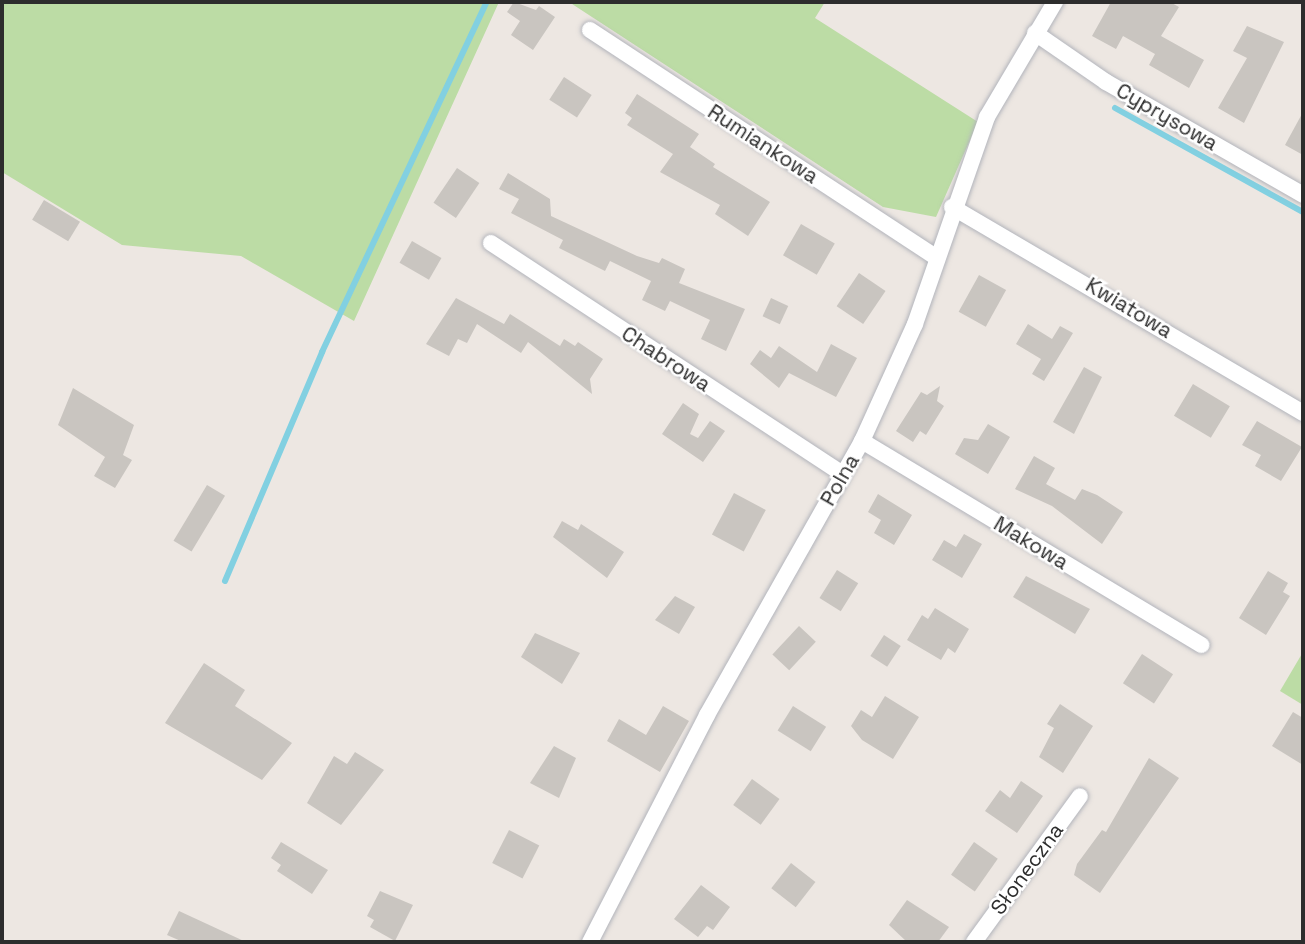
<!DOCTYPE html>
<meta charset="utf-8">
<style>
body{margin:0}
#map{position:relative;width:1305px;height:944px;overflow:hidden;background:#ede7e2;font-family:"Space Grotesk",sans-serif}
div>[style]{position:absolute}
[style*='--x']{left:calc(var(--x)*1px);top:calc(var(--y)*1px);width:calc(var(--w)*1px);rotate:calc(var(--a)*1deg)}
.green>*{inset:0;background:#bcdca5}
.stream>*{height:6px;margin:-3px;padding:0 3px;transform-origin:3px;border-radius:3px;background:#82d0e1}
.building>*{inset:0;background:#c9c5c0;transform-origin:0 0}
.roads{filter:drop-shadow(0 0 2px #b2b4bb) drop-shadow(0 0 2px #b2b4bb)}
.street>*{height:16px;margin:-8px;padding:0 8px;transform-origin:8px;border-radius:8px;background:#fff}
span{translate:-50% -50%;white-space:nowrap;text-align:center;line-height:1.15;-webkit-text-stroke:5px #fff;paint-order:stroke}
.street-label{font-size:21px;color:#2d2d2d}
.frame{position:absolute;inset:0;border:4px solid #2d2d2d;pointer-events:none}
</style>
<div id="map">
<div class="green">
<i style="clip-path:polygon(2px 2px,499px 2px,354px 321px,241px 256px,122px 245px,2px 172px)"></i>
<i style="clip-path:polygon(569px 2px,825px 2px,815px 18px,978px 122px,936px 217px,883px 207px)"></i>
<i style="clip-path:polygon(1303px 652px,1303px 705px,1280px 691px)"></i>
</div>
<div class="stream">
<i style="--x:1115;--y:108;--w:215;--a:29"></i>
<i style="--x:225;--y:581;--w:249;--a:-67"></i>
<i style="--x:322;--y:352;--w:387;--a:-64.8"></i>
</div>
<div class="building">
<i style="clip-path:polygon(514px 2px,536px 10px,539px 6px,555px 17px,533px 50px,511px 35px,520px 21px,507px 12px)"></i>
<i style="clip-path:polygon(1111px 2px,1170px 2px,1179px 7px,1161px 36px,1204px 60px,1189px 88px,1149px 65px,1155px 54px,1123px 36px,1116px 49px,1092px 36px)"></i>
<i style="clip-path:polygon(1247px 26px,1284px 42px,1244px 123px,1218px 108px,1247px 58px,1233px 51px)"></i>
<i style="left:564px;top:77px;width:33px;height:27px;rotate:33deg"></i>
<i style="clip-path:polygon(637px 94px,699px 134px,690px 147px,715px 164px,713px 167px,770px 202px,748px 236px,715px 214px,720px 205px,660px 172px,673px 154px,627px 125px,632px 118px,625px 113px)"></i>
<i style="clip-path:polygon(1303px 112px,1303px 155px,1285px 145px)"></i>
<i style="left:457px;top:168px;width:27px;height:42px;rotate:34deg"></i>
<i style="clip-path:polygon(508px 173px,550px 199px,551px 216px,637px 256px,659px 263px,662px 258px,685px 269px,679px 283px,745px 309px,726px 351px,701px 339px,710px 320px,670px 301px,665px 311px,642px 300px,651px 281px,610px 261px,605px 271px,559px 248px,563px 240px,511px 213px,519px 199px,499px 189px)"></i>
<i style="left:44px;top:200px;width:42px;height:23px;rotate:31deg"></i>
<i style="left:801px;top:224px;width:39px;height:36px;rotate:30deg"></i>
<i style="left:412px;top:241px;width:34px;height:25px;rotate:30deg"></i>
<i style="left:859px;top:273px;width:32px;height:40px;rotate:34deg"></i>
<i style="left:979px;top:275px;width:31px;height:42px;rotate:29deg"></i>
<i style="clip-path:polygon(456px 298px,504px 324px,510px 314px,560px 346px,564px 339px,575px 346px,578px 342px,603px 359px,590px 379px,592px 394px,528px 342px,521px 353px,477px 324px,467px 343px,458px 339px,449px 356px,426px 344px)"></i>
<i style="left:771px;top:298px;width:19px;height:20px;rotate:25deg"></i>
<i style="clip-path:polygon(1028px 324px,1052px 339px,1060px 326px,1073px 333px,1044px 381px,1032px 374px,1041px 359px,1016px 344px)"></i>
<i style="clip-path:polygon(831px 344px,857px 358px,836px 397px,789px 373px,779px 388px,750px 364px,760px 350px,771px 358px,779px 346px,817px 372px)"></i>
<i style="clip-path:polygon(1084px 367px,1102px 377px,1074px 434px,1053px 422px)"></i>
<i style="left:1193px;top:384px;width:43px;height:37px;rotate:31deg"></i>
<i style="clip-path:polygon(940px 386px,937px 401px,944px 406px,926px 435px,920px 431px,913px 442px,896px 431px,921px 392px,927px 395px)"></i>
<i style="clip-path:polygon(73px 388px,134px 425px,123px 455px,132px 460px,115px 488px,94px 476px,105px 457px,58px 425px)"></i>
<i style="clip-path:polygon(683px 403px,699px 414px,690px 434px,698px 438px,710px 421px,725px 431px,703px 462px,662px 434px)"></i>
<i style="clip-path:polygon(1257px 421px,1302px 447px,1281px 481px,1255px 466px,1261px 455px,1242px 445px)"></i>
<i style="clip-path:polygon(988px 424px,1010px 437px,988px 474px,955px 454px,964px 438px,978px 440px)"></i>
<i style="clip-path:polygon(1034px 456px,1055px 468px,1046px 484px,1075px 500px,1082px 489px,1097px 495px,1123px 512px,1102px 544px,1052px 506px,1015px 489px)"></i>
<i style="left:207px;top:485px;width:21px;height:65px;rotate:31deg"></i>
<i style="left:734px;top:493px;width:36px;height:47px;rotate:28deg"></i>
<i style="clip-path:polygon(878px 494px,912px 515px,894px 545px,874px 533px,881px 520px,868px 512px)"></i>
<i style="clip-path:polygon(562px 521px,578px 530px,581px 524px,624px 552px,607px 578px,553px 537px)"></i>
<i style="clip-path:polygon(964px 534px,982px 544px,962px 578px,932px 560px,944px 540px,956px 547px)"></i>
<i style="left:837px;top:570px;width:25px;height:33px;rotate:32deg"></i>
<i style="clip-path:polygon(1268px 571px,1288px 583px,1283px 592px,1290px 596px,1266px 635px,1239px 618px)"></i>
<i style="clip-path:polygon(1026px 576px,1090px 609px,1075px 634px,1013px 597px)"></i>
<i style="clip-path:polygon(675px 596px,695px 607px,679px 634px,655px 620px)"></i>
<i style="clip-path:polygon(935px 608px,969px 629px,955px 653px,948px 648px,941px 660px,907px 640px,922px 615px,928px 619px)"></i>
<i style="left:799px;top:626px;width:23px;height:39px;rotate:43deg"></i>
<i style="clip-path:polygon(535px 633px,580px 653px,562px 684px,521px 657px)"></i>
<i style="left:884px;top:635px;width:20px;height:25px;rotate:33deg"></i>
<i style="left:1142px;top:654px;width:37px;height:35px;rotate:33deg"></i>
<i style="clip-path:polygon(204px 663px,245px 690px,235px 706px,292px 743px,262px 780px,165px 723px)"></i>
<i style="clip-path:polygon(885px 696px,919px 717px,893px 759px,862px 740px,851px 726px,861px 710px,872px 717px)"></i>
<i style="clip-path:polygon(1060px 704px,1093px 726px,1063px 773px,1039px 757px,1054px 728px,1047px 724px)"></i>
<i style="clip-path:polygon(663px 706px,689px 721px,660px 772px,607px 741px,619px 719px,646px 735px)"></i>
<i style="left:793px;top:706px;width:39px;height:29px;rotate:32deg"></i>
<i style="clip-path:polygon(1293px 712px,1303px 718px,1303px 765px,1272px 746px)"></i>
<i style="clip-path:polygon(554px 746px,576px 758px,559px 798px,530px 783px)"></i>
<i style="clip-path:polygon(355px 752px,384px 770px,341px 825px,307px 803px,334px 756px,347px 764px)"></i>
<i style="clip-path:polygon(1149px 758px,1179px 778px,1100px 893px,1074px 875px,1077px 864px,1102px 830px,1106px 832px)"></i>
<i style="left:752px;top:779px;width:34px;height:32px;rotate:36deg"></i>
<i style="clip-path:polygon(1021px 781px,1043px 796px,1017px 833px,985px 811px,1000px 790px,1010px 798px)"></i>
<i style="left:509px;top:830px;width:34px;height:37px;rotate:27deg"></i>
<i style="clip-path:polygon(281px 842px,328px 870px,312px 894px,277px 871px,281px 865px,271px 858px)"></i>
<i style="left:974px;top:842px;width:29px;height:40px;rotate:35deg"></i>
<i style="left:791px;top:863px;width:31px;height:32px;rotate:38deg"></i>
<i style="clip-path:polygon(701px 885px,730px 907px,713px 930px,707px 926px,698px 937px,674px 919px)"></i>
<i style="clip-path:polygon(380px 891px,413px 905px,395px 941px,370px 927px,374px 920px,367px 916px)"></i>
<i style="clip-path:polygon(907px 900px,949px 927px,938px 942px,907px 942px,889px 925px)"></i>
<i style="clip-path:polygon(179px 911px,246px 942px,183px 942px,167px 935px)"></i>
</div>
<div class="roads">
<div class="street">
<i style="--x:590;--y:30;--w:415;--a:33.3"></i>
<i style="--x:1035;--y:33;--w:86;--a:34.6"></i>
<i style="--x:1106;--y:82;--w:227;--a:29.8"></i>
<i style="--x:952;--y:207;--w:407;--a:30.4"></i>
<i style="--x:491;--y:243;--w:420;--a:33.3"></i>
<i style="--x:862;--y:441;--w:396;--a:31"></i>
<i style="--x:590;--y:942;--w:255;--a:-62.7"></i>
<i style="--x:707;--y:715;--w:315;--a:-60.5"></i>
<i style="--x:862;--y:441;--w:128;--a:-65.6"></i>
<i style="--x:915;--y:324;--w:219;--a:-70.8"></i>
<i style="--x:987;--y:117;--w:134;--a:-59.4"></i>
<i style="--x:974;--y:942;--w:180;--a:-54"></i>
</div>
</div>
<div class="street-label">
<span style="left:1167px;top:117px;rotate:30deg">Cyprysowa</span>
<span style="left:763px;top:144px;rotate:33deg">Rumiankowa</span>
<span style="left:1129px;top:308px;rotate:31deg">Kwiatowa</span>
<span style="left:666px;top:359px;rotate:33deg">Chabrowa</span>
<span style="left:840px;top:480px;rotate:-60deg">Polna</span>
<span style="left:1031px;top:543px;rotate:31deg">Makowa</span>
<span style="left:1027px;top:869px;rotate:-54deg">Słoneczna</span>
</div>
<div class="frame"></div>
</div>
